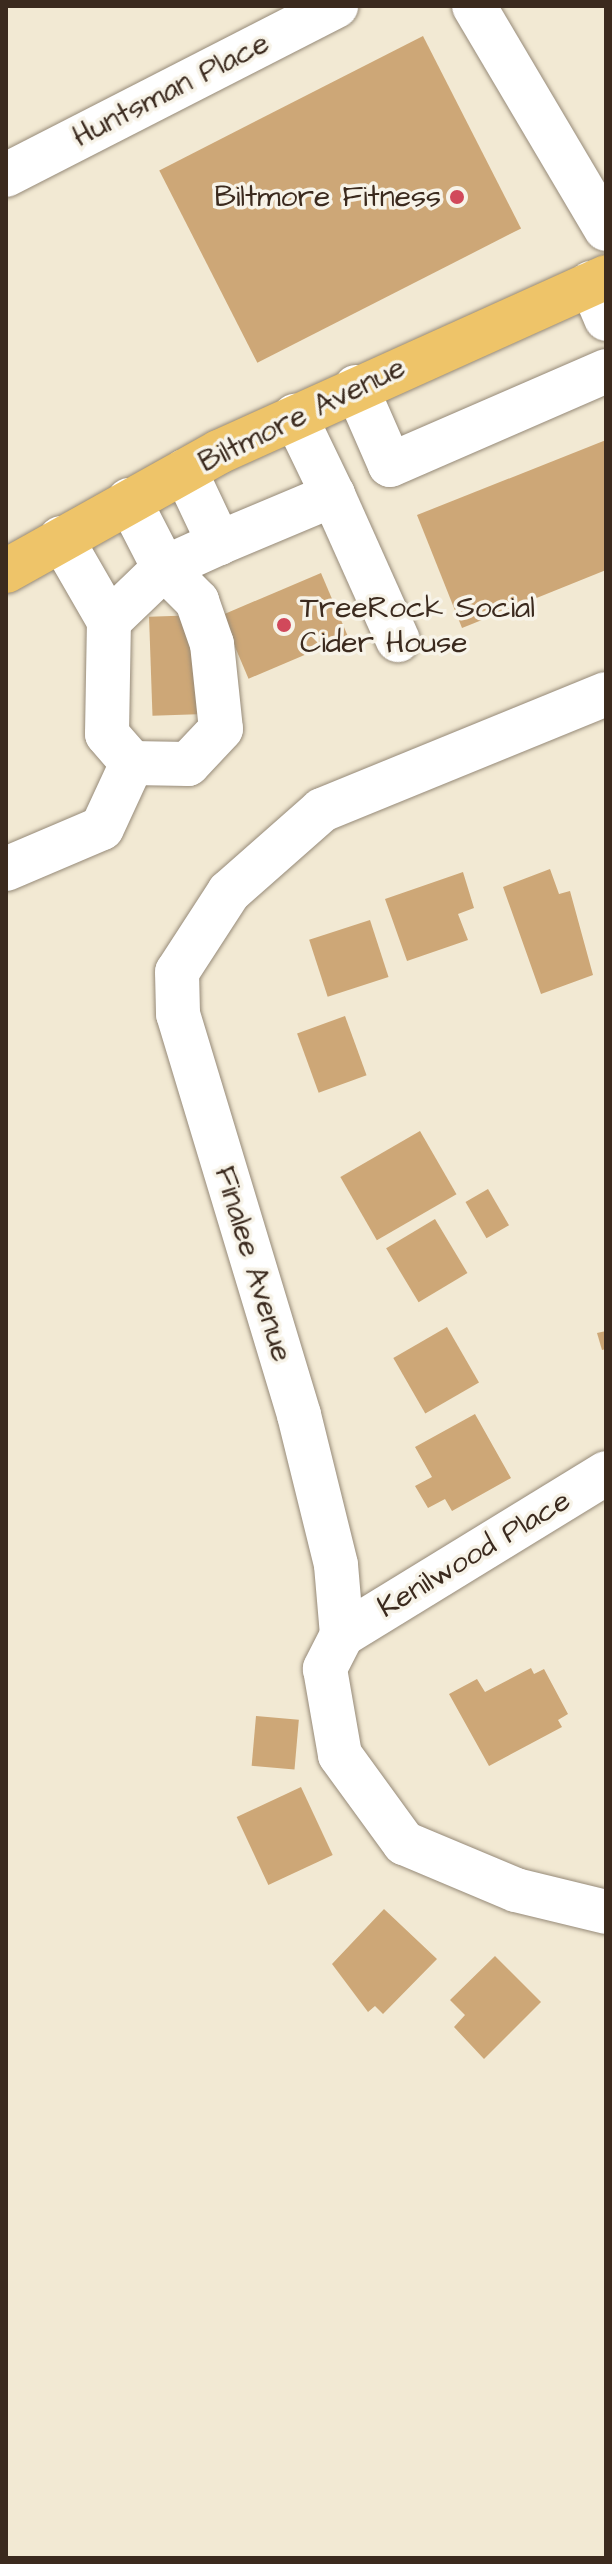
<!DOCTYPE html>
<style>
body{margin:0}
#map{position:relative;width:612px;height:2564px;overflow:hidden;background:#f2e9d3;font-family:"Architects Daughter",sans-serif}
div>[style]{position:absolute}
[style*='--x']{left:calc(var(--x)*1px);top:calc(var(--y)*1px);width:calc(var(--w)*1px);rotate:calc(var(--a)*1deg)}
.building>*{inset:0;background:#cda777;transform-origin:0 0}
.roads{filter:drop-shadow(0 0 2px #968a78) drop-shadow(0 0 2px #968a78)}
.minor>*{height:44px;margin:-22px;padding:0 22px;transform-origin:22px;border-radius:22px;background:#fff}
.major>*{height:44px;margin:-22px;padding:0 22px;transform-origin:22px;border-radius:22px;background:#eec469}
.dots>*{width:22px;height:22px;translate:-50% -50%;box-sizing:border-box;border:4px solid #f7f3e8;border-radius:50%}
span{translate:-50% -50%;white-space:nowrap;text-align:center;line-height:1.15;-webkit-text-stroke:7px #f7f3e8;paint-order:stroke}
.street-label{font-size:30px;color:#3b2a1e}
.poi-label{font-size:30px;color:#3b2a1e}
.right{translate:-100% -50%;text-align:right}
.left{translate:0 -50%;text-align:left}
.frame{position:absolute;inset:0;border:8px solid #3b2a1e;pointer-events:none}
</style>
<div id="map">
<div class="building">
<i style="left:423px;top:36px;width:216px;height:296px;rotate:63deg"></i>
<i style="clip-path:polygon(606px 440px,606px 570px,462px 628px,417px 515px)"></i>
<i style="left:321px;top:573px;width:69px;height:108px;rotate:67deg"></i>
<i style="left:201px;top:615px;width:99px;height:52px;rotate:88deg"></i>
<i style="clip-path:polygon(550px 869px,559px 894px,570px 891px,593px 975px,541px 994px,503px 887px)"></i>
<i style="clip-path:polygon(463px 872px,474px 908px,458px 914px,468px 940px,407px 961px,385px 899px)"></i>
<i style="left:370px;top:920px;width:60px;height:64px;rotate:72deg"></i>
<i style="left:345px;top:1016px;width:63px;height:51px;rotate:70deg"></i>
<i style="left:420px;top:1131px;width:73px;height:92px;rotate:60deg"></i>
<i style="left:488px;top:1189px;width:42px;height:26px;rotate:60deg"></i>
<i style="left:435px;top:1219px;width:63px;height:57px;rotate:59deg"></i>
<i style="left:447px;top:1327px;width:64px;height:62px;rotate:60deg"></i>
<i style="clip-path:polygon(606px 1331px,606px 1349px,602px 1350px,597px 1333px)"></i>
<i style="clip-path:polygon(475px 1414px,511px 1478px,452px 1511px,445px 1499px,428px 1508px,415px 1486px,432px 1477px,415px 1447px)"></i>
<i style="clip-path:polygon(531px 1668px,534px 1674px,544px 1669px,568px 1714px,558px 1720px,562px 1727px,489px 1766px,449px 1694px,477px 1679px,485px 1692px)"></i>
<i style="left:256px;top:1716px;width:43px;height:50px;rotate:5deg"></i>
<i style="left:301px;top:1787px;width:75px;height:71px;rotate:65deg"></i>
<i style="clip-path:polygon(384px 1909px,437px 1959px,383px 2014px,375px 2006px,368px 2012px,332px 1964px)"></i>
<i style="clip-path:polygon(495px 1956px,541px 2002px,484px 2059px,454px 2027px,465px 2015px,450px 2000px)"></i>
</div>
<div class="roads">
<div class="minor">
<i style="--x:474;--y:6;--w:259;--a:59.4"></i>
<i style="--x:6;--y:175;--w:371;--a:-27.1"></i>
<i style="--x:591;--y:283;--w:39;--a:67"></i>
<i style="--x:356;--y:387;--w:85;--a:66.4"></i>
<i style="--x:390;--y:465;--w:236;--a:-23.5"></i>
<i style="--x:185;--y:471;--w:80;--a:64.7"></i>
<i style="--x:219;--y:543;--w:124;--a:-22.8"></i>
<i style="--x:333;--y:495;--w:88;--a:-115.7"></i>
<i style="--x:333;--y:495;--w:159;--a:65.9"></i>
<i style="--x:129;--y:500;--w:76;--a:62.8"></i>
<i style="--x:164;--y:568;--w:47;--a:45"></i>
<i style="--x:197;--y:601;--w:46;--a:70.8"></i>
<i style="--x:212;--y:644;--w:85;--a:84"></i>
<i style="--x:221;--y:729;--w:48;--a:133.3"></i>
<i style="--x:188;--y:764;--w:56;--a:-179"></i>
<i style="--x:132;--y:763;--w:38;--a:-131"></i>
<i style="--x:107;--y:734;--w:113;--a:-89"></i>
<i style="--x:109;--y:621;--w:76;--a:-43.9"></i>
<i style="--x:164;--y:568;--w:60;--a:-24.4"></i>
<i style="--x:61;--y:538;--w:96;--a:60"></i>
<i style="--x:606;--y:694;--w:307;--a:157.8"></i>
<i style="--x:322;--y:810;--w:124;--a:138.6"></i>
<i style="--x:229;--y:892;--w:95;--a:123"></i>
<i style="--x:177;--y:972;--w:42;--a:88.6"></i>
<i style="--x:178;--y:1014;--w:419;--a:73.2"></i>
<i style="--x:299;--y:1415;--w:154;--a:76.1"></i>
<i style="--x:336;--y:1565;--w:70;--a:85.1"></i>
<i style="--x:342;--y:1635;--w:38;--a:117"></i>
<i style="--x:325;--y:1669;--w:87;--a:80.1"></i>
<i style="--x:340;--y:1755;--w:109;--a:54"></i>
<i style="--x:404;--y:1843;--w:121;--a:22.8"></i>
<i style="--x:516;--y:1890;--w:93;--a:13.7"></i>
<i style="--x:6;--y:869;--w:104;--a:-23.1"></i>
<i style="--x:102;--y:828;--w:72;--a:-65.2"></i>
<i style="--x:342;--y:1635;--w:310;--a:-31.5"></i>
</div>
<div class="major">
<i style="--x:6;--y:571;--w:244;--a:-29.2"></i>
<i style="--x:219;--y:452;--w:425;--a:-24.3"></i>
</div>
</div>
<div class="dots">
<i style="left:457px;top:197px;background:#d1495b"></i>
<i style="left:284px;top:625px;background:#d1495b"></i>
</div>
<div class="street-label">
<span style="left:171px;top:90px;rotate:-27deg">Huntsman Place</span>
<span style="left:302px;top:415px;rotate:-26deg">Biltmore Avenue</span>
<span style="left:253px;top:1264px;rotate:73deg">Finalee Avenue</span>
<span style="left:474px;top:1554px;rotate:-31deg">Kenilwood Place</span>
</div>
<div class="poi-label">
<span class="right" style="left:441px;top:197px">Biltmore Fitness</span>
<span class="left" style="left:300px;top:625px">TreeRock Social<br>Cider House</span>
</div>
<div class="frame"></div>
</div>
